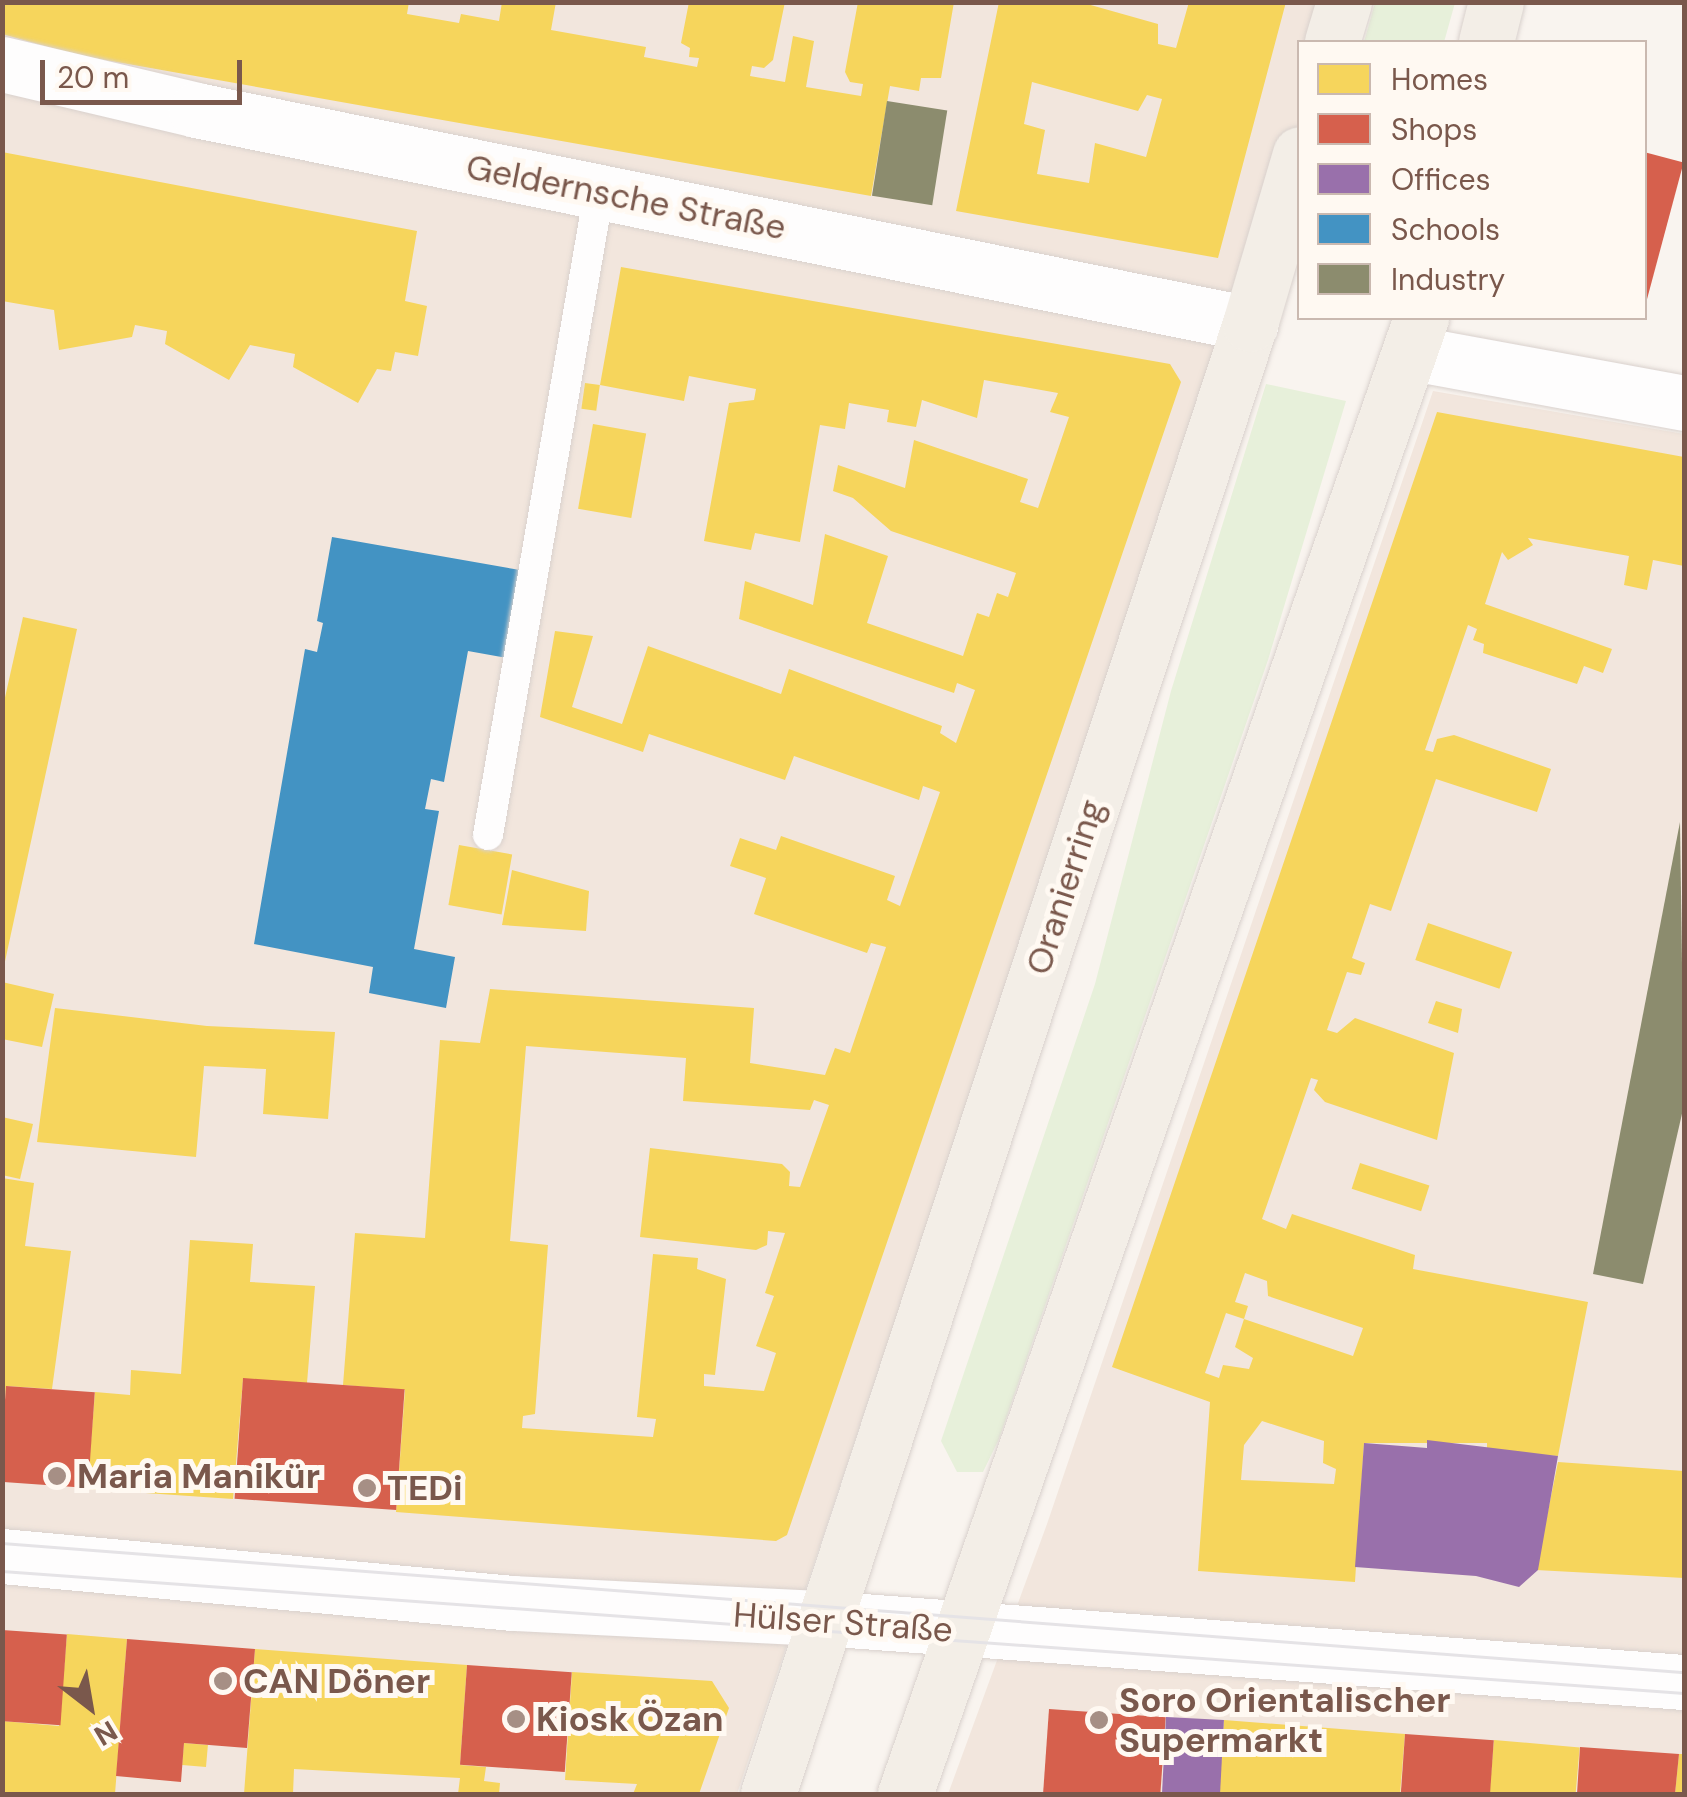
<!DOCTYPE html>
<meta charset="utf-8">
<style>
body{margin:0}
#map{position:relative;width:1687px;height:1797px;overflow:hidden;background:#f9f4ef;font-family:"DM Sans",sans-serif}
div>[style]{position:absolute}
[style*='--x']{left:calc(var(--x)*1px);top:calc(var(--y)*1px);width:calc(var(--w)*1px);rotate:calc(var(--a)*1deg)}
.residential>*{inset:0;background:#f2e6dd}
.green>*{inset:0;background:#e7f0da}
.homes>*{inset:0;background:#f6d55c;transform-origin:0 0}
.shops>*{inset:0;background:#d6604d;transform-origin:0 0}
.offices>*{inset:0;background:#9970ab;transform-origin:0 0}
.schools>*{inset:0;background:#4393c3}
.industry>*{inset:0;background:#8c8c6e;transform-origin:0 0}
.roads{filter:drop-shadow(0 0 2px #d9d1cd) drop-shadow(0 0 2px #d9d1cd)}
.service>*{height:30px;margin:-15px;padding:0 15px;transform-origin:15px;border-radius:15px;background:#fefdfd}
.minor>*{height:55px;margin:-27.5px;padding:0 27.5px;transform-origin:27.5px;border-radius:27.5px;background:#fefdfd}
.tertiary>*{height:55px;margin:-27.5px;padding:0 27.5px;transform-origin:27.5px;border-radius:27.5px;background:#fefdfd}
.primary>*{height:55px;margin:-27.5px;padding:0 27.5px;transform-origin:27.5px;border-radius:27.5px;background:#f3eee7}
.tram>*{height:2.5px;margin:-1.25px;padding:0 1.25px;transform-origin:1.25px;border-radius:1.25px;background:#e5e3e6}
.dots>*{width:28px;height:28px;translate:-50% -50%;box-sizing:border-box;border:5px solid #fff9f2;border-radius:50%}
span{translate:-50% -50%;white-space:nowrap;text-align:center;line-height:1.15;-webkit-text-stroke:10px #fff9f2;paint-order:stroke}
.street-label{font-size:35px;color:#7a584c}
.poi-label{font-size:35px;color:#7a584c;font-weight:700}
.left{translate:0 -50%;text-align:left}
.frame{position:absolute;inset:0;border:5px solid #7a584c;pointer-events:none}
.legend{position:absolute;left:1297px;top:40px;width:350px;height:280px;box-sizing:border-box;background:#fff9f2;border:2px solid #cab9b0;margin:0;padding:12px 18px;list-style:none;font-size:30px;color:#7a584c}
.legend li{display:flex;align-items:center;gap:20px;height:50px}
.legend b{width:50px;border:2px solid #cab9b0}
.north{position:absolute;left:40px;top:1657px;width:100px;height:100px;-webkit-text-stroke:8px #fff9f2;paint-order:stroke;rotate:149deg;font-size:28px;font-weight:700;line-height:40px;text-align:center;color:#7a584c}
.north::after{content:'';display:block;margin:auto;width:35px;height:45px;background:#7a584c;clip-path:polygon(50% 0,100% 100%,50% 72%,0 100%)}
.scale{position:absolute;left:40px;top:60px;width:202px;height:45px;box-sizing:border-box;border:5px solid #7a584c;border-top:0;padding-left:12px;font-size:30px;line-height:35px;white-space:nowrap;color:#7a584c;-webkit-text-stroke:8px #fff9f2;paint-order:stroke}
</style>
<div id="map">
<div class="residential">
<i style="clip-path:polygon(3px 3px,1334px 3px,1322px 42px,1300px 42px,1299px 122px,1256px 274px,951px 1153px,737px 1794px,3px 1794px)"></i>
<i style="clip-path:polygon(1433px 391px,1684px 434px,1684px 1794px,948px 1794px,1047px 1524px)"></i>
</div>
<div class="green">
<i style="clip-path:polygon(1375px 3px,1455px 3px,1444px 42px,1364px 42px)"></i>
<i style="clip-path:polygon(1266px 384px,1346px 401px,1268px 660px,999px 1439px,983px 1472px,957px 1472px,941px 1441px,1095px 984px,1171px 691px)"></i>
</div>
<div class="homes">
<i style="clip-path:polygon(2px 2px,409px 2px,407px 14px,459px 23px,461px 14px,499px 21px,502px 2px,556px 2px,551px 30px,646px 47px,644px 57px,697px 67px,699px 58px,689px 57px,690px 48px,681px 43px,689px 2px,785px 2px,773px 60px,764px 68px,752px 66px,750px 76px,785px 82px,793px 36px,814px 41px,806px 87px,861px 96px,863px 84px,850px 82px,845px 72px,858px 2px,954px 2px,941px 78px,921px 78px,919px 91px,890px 86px,871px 196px,77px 55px,2px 34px)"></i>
<i style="clip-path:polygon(evenodd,999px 2px,1080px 2px,1158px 24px,1158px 44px,1176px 48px,1189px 2px,1286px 2px,1218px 258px,956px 211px,999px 2px,1032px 82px,1138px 111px,1147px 95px,1162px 99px,1146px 157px,1095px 143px,1089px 183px,1037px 174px,1045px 130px,1024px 124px,1032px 82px)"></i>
<i style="clip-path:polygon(2px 152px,417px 231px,405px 301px,427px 306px,418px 356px,395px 352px,391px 371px,377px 369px,358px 403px,293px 367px,295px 354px,250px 345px,229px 380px,165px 344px,167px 331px,135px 325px,132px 337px,59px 350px,54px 310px,2px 301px)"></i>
<i style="clip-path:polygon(evenodd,621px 267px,1170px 364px,1181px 382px,787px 1535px,776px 1541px,396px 1512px,405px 1390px,343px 1385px,355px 1233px,425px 1238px,440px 1040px,480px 1043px,490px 989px,754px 1008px,750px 1063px,825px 1075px,835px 1048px,850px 1053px,886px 947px,871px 943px,867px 953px,754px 914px,766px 878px,730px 866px,740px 838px,776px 850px,781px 836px,895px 876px,887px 900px,900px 906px,940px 792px,923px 786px,919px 800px,794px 756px,785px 780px,649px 734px,643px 752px,540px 717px,555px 631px,593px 636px,572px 707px,622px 724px,648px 646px,781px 694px,789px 669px,942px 726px,940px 733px,956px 743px,975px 690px,957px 683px,954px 693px,739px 619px,745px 581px,813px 605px,825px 534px,888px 556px,867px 623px,963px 656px,977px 613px,989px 617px,997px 593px,1008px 597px,1016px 573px,891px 531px,853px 498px,833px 491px,838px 465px,905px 488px,914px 440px,1028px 479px,1020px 502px,1038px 508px,1069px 417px,1050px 412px,1058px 393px,984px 380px,977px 418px,922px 400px,916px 427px,887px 422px,889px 410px,849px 403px,845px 429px,820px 425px,800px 542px,755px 533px,751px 550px,704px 541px,729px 403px,754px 400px,756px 389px,689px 376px,684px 401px,600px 385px,621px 267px,526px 1046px,686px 1058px,683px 1101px,810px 1110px,814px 1100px,829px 1105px,800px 1187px,789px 1186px,790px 1172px,782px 1164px,650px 1148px,640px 1237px,756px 1250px,767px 1245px,768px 1231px,785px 1233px,765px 1293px,774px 1296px,756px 1346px,776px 1353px,764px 1391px,704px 1386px,704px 1374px,715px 1375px,726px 1279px,697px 1269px,698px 1258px,653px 1254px,637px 1417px,656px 1419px,653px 1437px,522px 1428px,523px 1416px,535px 1414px,548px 1245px,510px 1241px,526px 1046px)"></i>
<i style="left:585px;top:383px;width:15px;height:26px;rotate:8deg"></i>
<i style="clip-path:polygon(evenodd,1437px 412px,1684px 457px,1684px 566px,1653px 560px,1647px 590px,1624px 585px,1629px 556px,1528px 538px,1533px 545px,1508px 560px,1502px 552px,1485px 604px,1612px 649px,1603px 673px,1584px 666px,1577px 684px,1483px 653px,1484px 644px,1473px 640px,1477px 629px,1468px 625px,1425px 750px,1433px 752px,1437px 739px,1454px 735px,1551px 769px,1537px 812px,1436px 779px,1391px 911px,1370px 904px,1352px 958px,1365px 963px,1361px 975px,1347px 972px,1327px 1030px,1337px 1033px,1355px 1018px,1454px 1053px,1437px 1140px,1325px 1102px,1314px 1090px,1318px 1080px,1311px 1078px,1262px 1219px,1286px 1229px,1292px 1214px,1415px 1255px,1413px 1269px,1588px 1302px,1558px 1456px,1487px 1451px,1487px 1443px,1364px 1443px,1355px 1582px,1198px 1571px,1210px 1402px,1112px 1367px,1437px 412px,1245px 1273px,1267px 1281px,1268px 1296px,1363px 1328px,1353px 1356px,1244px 1319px,1235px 1347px,1253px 1358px,1249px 1369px,1223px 1365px,1219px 1378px,1205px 1373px,1226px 1313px,1244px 1319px,1248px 1306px,1235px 1302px,1245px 1273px,1437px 412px,1262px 1421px,1324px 1441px,1323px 1463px,1336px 1469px,1334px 1484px,1241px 1480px,1244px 1445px,1262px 1421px)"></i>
<i style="left:593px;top:424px;width:54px;height:86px;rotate:10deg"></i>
<i style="clip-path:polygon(23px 617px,77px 629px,4px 966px,2px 711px)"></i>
<i style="left:459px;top:845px;width:54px;height:61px;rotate:10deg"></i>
<i style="clip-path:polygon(512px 870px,589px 891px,586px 931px,502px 925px)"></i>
<i style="left:1428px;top:923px;width:89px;height:39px;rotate:19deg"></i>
<i style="clip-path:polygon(2px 982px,54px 994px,42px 1047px,2px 1039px)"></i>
<i style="clip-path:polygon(1436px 1001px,1462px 1009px,1458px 1033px,1428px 1023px)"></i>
<i style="clip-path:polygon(55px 1008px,207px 1026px,335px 1032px,328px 1119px,263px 1114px,266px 1069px,204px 1066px,196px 1157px,37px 1142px)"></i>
<i style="clip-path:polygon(2px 1117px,33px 1124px,20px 1179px,2px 1175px)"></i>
<i style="left:1360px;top:1163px;width:73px;height:27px;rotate:18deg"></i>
<i style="clip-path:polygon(2px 1178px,34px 1183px,25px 1246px,71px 1251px,52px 1389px,6px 1386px,5px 1401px)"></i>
<i style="clip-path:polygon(190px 1240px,253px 1244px,250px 1282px,315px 1286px,307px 1383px,243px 1379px,233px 1499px,87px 1489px,95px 1392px,130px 1395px,131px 1370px,181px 1374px)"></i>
<i style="clip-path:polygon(1558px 1462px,1684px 1471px,1684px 1578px,1536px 1570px)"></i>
<i style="clip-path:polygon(67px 1634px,127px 1639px,115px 1794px,2px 1794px,2px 1721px,59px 1726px)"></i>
<i style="clip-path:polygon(255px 1649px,467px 1665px,460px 1765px,486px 1767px,484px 1781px,500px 1783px,499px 1794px,458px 1794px,460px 1778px,294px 1769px,293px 1794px,244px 1794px)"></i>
<i style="clip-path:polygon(572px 1672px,712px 1681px,729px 1708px,699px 1794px,633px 1794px,637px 1784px,565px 1780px)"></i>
<i style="clip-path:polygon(1224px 1720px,1405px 1734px,1400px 1794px,1219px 1794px)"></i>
<i style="left:1494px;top:1740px;width:86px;height:54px;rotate:5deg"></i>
<i style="left:184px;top:1743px;width:24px;height:22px;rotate:5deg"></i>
<i style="clip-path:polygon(1679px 1754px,1684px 1754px,1684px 1794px,1675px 1794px)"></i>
</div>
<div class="shops">
<i style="left:1644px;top:152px;width:41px;height:158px;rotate:15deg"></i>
<i style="left:243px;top:1378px;width:162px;height:121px;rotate:4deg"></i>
<i style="left:6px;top:1386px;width:89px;height:96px;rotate:4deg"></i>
<i style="left:2px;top:1630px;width:65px;height:91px;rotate:4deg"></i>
<i style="clip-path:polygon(127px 1639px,255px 1649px,247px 1748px,184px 1743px,181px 1782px,116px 1776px)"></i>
<i style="left:467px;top:1665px;width:105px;height:100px;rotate:4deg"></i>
<i style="left:1049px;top:1709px;width:117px;height:85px;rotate:4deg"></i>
<i style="left:1405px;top:1734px;width:89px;height:60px;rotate:4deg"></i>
<i style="clip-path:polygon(1580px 1747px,1679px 1754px,1675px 1794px,1577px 1794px)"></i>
</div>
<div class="offices">
<i style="clip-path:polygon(1427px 1440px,1558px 1456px,1538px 1570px,1519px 1587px,1476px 1576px,1355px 1567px,1364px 1443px,1427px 1448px)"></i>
<i style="left:1166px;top:1717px;width:58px;height:77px;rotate:3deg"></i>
</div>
<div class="schools">
<i style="clip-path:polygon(332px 537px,520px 570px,507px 658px,468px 651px,444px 782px,431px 779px,425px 809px,439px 811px,414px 949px,455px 957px,446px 1008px,369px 993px,373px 967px,254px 944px,305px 649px,317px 652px,323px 623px,317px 621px)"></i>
</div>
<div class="industry">
<i style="left:887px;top:101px;width:61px;height:96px;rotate:9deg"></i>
<i style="clip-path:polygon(1680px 822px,1684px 1105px,1643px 1284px,1593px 1274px)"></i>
</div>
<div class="roads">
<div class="service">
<i style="--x:488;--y:835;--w:653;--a:-80.21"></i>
</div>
<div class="minor">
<i style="--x:2;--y:64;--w:199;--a:13.3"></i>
<i style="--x:196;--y:110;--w:1076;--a:11.48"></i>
<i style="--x:1412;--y:353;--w:277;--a:10.4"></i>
</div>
<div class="tertiary">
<i style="--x:2;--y:1556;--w:513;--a:5.26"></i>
<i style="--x:513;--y:1603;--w:309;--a:2.8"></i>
<i style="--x:822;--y:1618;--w:864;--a:4.25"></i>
</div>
<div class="primary">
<i style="--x:1332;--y:42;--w:42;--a:-73.3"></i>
<i style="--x:1486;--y:42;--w:41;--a:-76"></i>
<i style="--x:768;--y:1794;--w:1547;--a:-71.85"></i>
<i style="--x:1250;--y:324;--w:177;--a:-73.6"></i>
<i style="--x:905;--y:1794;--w:1564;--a:-70.73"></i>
</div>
</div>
<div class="tram">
<i style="--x:2;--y:1543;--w:1687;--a:4.39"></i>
<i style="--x:2;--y:1571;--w:1686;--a:4.15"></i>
</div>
<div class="dots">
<i style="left:57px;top:1476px;background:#a68f85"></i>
<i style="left:367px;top:1488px;background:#a68f85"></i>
<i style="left:223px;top:1681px;background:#a68f85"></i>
<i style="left:516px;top:1719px;background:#a68f85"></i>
<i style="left:1099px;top:1720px;background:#a68f85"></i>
</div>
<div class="street-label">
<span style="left:626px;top:197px;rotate:11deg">Geldernsche Straße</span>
<span style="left:1065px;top:887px;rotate:-72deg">Oranierring</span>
<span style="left:843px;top:1622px;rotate:4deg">Hülser Straße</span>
</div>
<div class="poi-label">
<span class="left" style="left:77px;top:1476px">Maria Manikür</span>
<span class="left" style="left:387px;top:1488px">TEDi</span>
<span class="left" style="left:243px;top:1681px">CAN Döner</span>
<span class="left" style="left:1119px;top:1720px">Soro Orientalischer<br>Supermarkt</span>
<span class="left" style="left:536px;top:1719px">Kiosk Özan</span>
</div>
<div class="frame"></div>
<ul class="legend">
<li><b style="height:28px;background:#f6d55c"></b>Homes</li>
<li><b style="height:28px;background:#d6604d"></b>Shops</li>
<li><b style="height:28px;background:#9970ab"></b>Offices</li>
<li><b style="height:28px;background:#4393c3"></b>Schools</li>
<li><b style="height:28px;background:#8c8c6e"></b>Industry</li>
</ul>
<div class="north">N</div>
<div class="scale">20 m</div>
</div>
